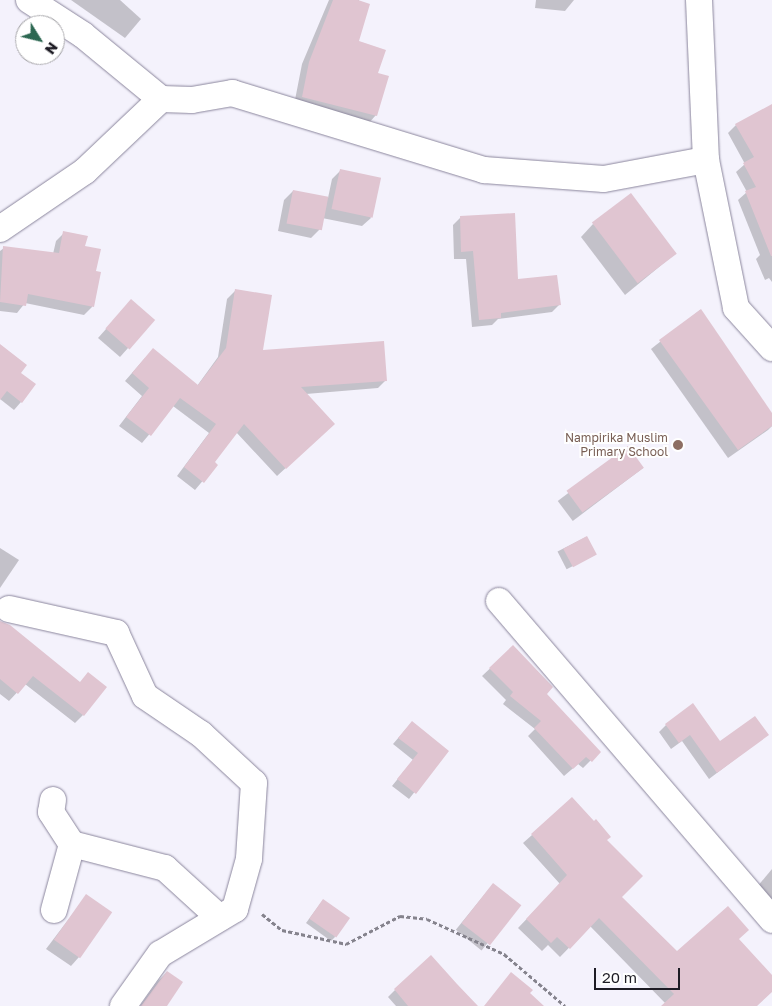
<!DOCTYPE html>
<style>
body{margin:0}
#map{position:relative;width:772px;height:1006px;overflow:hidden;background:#f4f2fc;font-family:"Golos Text",sans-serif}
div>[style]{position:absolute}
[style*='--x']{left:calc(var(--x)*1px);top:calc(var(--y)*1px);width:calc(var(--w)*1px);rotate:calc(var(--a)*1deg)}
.shadow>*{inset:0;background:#0003;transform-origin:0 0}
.building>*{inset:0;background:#e0c5d1;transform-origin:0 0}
.path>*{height:3px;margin-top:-1.5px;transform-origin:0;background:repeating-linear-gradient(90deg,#85838d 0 4px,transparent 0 6.5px)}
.roads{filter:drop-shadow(0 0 1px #8b869d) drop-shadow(0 0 1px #8b869d)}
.street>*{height:26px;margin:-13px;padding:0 13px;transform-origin:13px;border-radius:13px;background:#fff}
.dots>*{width:14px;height:14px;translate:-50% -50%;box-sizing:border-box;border:2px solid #fff;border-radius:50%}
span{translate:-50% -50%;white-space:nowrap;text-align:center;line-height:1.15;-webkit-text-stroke:4px #fff;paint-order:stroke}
.education-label{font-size:12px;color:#785e54}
.right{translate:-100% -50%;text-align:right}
.north{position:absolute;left:15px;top:15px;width:50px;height:50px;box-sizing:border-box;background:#fff;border:1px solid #a5a4a8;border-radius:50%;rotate:126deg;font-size:14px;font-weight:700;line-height:20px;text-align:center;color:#1e1c25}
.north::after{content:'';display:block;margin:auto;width:18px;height:22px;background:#2c6751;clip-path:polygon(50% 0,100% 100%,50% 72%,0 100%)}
.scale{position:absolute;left:594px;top:968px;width:86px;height:22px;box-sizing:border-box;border:2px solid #1e1c25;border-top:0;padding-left:6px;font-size:15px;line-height:18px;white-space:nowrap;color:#1e1c25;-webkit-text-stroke:4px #fff;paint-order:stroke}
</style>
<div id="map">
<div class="shadow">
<i style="clip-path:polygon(71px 0,120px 0,141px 19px,125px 38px)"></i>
<i style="clip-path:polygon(329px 0,359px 0,358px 42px,377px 74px,376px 115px,368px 124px,294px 105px,302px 64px)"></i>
<i style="clip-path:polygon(536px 0,574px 0,565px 11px,535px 8px)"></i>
<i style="clip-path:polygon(772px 106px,772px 282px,769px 278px,765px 280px,756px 259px,760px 255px,738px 200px,747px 192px,736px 172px,745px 164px,728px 133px,736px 125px)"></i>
<i style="clip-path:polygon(341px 170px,371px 218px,362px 226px,322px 218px,320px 229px,311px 238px,278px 231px,284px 200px,293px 191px,328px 198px,332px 179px)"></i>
<i style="clip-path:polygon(461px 217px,516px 281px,560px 304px,552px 312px,498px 319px,492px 325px,472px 327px,466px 259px,454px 259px,453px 225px)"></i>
<i style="clip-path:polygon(593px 224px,676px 253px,625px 295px,581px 237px)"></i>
<i style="clip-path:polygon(64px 233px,84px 247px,95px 272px,100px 273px,92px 307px,84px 315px,25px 303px,17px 313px,0 311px,0 251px,4px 248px,53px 254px,56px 241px)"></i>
<i style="clip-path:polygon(235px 291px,262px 351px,386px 380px,378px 388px,306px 394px,325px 432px,277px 476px,236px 432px,213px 463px,216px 465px,195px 490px,177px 476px,209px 433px,173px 406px,142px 443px,119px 426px,142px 396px,125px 381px,145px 358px,197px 386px,218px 357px,227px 299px)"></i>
<i style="clip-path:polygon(123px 310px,153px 320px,120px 357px,98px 338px)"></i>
<i style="clip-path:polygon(700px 310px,772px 415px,772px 426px,768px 430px,728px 458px,651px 349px)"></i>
<i style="clip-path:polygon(0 345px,19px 374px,21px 402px,14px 410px,0 399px)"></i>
<i style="left:628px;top:448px;width:25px;height:88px;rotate:53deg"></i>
<i style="left:586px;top:537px;width:20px;height:32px;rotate:63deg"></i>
<i style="clip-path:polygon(0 548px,19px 560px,0 588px)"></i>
<i style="clip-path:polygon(0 622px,79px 683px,83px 715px,75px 723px,25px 684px,9px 701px,0 694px)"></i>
<i style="clip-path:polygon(513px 647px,546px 694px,599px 752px,583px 768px,578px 764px,564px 776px,528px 736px,535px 729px,503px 704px,506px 700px,482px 676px)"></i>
<i style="clip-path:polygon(412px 722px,447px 751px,409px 799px,392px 786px,413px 760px,393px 744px)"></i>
<i style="clip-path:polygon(666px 725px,720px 743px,767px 735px,709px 779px,682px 741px,671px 749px,659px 732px)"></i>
<i style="clip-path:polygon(532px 835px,606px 840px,620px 897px,677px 953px,772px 977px,772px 991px,756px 1006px,663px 1006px,666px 1004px,590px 926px,560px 957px,548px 945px,542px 951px,518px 928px,560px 884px,523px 843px)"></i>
<i style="clip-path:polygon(772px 869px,772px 900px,757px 887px)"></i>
<i style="left:493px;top:884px;width:33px;height:59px;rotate:39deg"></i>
<i style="clip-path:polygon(87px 895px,79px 957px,71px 966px,46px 949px)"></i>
<i style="clip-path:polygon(323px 900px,335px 937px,331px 941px,306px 923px)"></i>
<i style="clip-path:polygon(167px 972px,165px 1006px,140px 1006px,158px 981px)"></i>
<i style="clip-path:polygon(395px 990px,440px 1006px,396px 1006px,388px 997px)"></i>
</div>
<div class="building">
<i style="clip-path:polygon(333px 0,358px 0,370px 4px,359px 41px,386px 50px,378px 73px,389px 76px,377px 116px,302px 97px,309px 62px)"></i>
<i style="clip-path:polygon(772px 104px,772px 256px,771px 256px,745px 191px,756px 187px,743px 163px,754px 157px,735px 124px)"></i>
<i style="left:340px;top:169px;width:42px;height:41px;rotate:12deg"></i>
<i style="left:293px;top:190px;width:36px;height:34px;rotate:11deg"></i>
<i style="left:631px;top:193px;width:76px;height:49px;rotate:53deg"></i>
<i style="clip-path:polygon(515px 213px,518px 279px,557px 275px,561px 305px,501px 313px,501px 318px,479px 320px,473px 251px,461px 252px,460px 216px)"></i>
<i style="clip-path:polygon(63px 231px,88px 236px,85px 246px,101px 249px,96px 271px,101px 272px,94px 307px,28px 294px,26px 306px,0 302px,3px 246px,59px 253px)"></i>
<i style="clip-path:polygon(235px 289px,272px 295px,263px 350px,384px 341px,387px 381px,301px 387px,335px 424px,286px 469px,244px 424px,215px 462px,218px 465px,204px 483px,184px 467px,216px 424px,180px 398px,151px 436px,126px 417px,149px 388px,132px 373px,153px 348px,198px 385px,226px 348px)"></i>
<i style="left:131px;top:299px;width:32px;height:39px;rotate:41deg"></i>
<i style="clip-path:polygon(701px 309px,772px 413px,772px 426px,738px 450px,659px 340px)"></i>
<i style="clip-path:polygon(0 344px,27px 365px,21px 373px,36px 384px,22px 403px,7px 391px,0 400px)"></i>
<i style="left:628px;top:446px;width:27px;height:76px;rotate:54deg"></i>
<i style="left:587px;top:536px;width:21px;height:27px;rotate:62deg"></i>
<i style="clip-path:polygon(0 621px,10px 625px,80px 682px,88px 672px,107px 687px,84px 716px,33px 676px,18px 694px,0 679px)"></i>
<i style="clip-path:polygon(513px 645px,553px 687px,547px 694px,601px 752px,592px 762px,586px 757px,573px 769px,534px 728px,541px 721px,510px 696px,513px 692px,489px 668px)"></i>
<i style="clip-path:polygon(693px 703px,720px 741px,755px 716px,769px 735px,717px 773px,690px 735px,679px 743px,665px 724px)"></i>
<i style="clip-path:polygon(412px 721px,449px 751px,416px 794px,397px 779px,418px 753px,398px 738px)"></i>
<i style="clip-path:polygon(572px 797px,594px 821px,596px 819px,611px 837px,607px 840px,643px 876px,622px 897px,677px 951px,728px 906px,749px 930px,739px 939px,772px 975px,772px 992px,757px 1006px,661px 1006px,674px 994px,599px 918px,570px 949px,557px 937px,551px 943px,526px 919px,567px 875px,531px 834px)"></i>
<i style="left:493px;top:883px;width:36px;height:51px;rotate:38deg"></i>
<i style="left:86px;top:894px;width:32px;height:56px;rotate:35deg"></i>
<i style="left:323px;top:899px;width:33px;height:24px;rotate:35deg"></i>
<i style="clip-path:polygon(431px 955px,457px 984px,478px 1006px,408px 1006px,394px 989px)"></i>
<i style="clip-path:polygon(167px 971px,183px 982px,167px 1006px,141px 1006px)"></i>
<i style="clip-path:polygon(511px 972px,533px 990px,530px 993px,544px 1006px,484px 1006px)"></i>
</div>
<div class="path">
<i style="--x:262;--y:914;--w:26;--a:39"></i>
<i style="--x:282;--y:930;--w:66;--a:12.3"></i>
<i style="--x:346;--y:944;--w:61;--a:-27.4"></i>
<i style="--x:400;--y:916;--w:27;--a:6"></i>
<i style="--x:427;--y:919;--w:85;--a:24.4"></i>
<i style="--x:504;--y:954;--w:80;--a:40.4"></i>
</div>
<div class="roads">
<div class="street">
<i style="--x:29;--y:0;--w:64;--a:32.9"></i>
<i style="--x:83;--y:35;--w:101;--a:39.4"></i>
<i style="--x:161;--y:99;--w:31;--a:2"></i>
<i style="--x:192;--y:100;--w:41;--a:-9.9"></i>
<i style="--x:232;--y:93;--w:264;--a:17"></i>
<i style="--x:484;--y:170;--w:120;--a:4.3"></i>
<i style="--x:604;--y:179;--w:104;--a:-10.6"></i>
<i style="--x:699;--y:0;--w:160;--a:87.5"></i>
<i style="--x:706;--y:160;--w:151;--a:78.5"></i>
<i style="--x:736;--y:308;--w:54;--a:48"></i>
<i style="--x:0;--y:229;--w:103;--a:-34.3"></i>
<i style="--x:85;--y:171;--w:105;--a:-43.5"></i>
<i style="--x:499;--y:601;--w:420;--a:49.4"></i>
<i style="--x:9;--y:609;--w:110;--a:12.6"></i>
<i style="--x:116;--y:633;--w:69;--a:65.3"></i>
<i style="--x:145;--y:696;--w:68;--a:34.2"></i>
<i style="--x:201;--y:734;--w:72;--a:42.8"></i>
<i style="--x:254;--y:783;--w:76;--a:93.8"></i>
<i style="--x:249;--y:859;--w:52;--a:105.6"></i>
<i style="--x:235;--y:909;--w:87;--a:149"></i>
<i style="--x:160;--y:954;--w:64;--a:125.4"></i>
<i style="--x:53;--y:800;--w:12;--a:99"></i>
<i style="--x:51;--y:812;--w:38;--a:57"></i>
<i style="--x:54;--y:910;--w:68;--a:-74.7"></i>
<i style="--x:72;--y:844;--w:96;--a:14.5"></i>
<i style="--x:165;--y:868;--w:74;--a:42.3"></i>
</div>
</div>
<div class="dots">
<i style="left:678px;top:445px;background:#8d6e63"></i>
</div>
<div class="education-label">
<span class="right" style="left:668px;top:445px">Nampirika Muslim<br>Primary School</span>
</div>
<div class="north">N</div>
<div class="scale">20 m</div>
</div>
